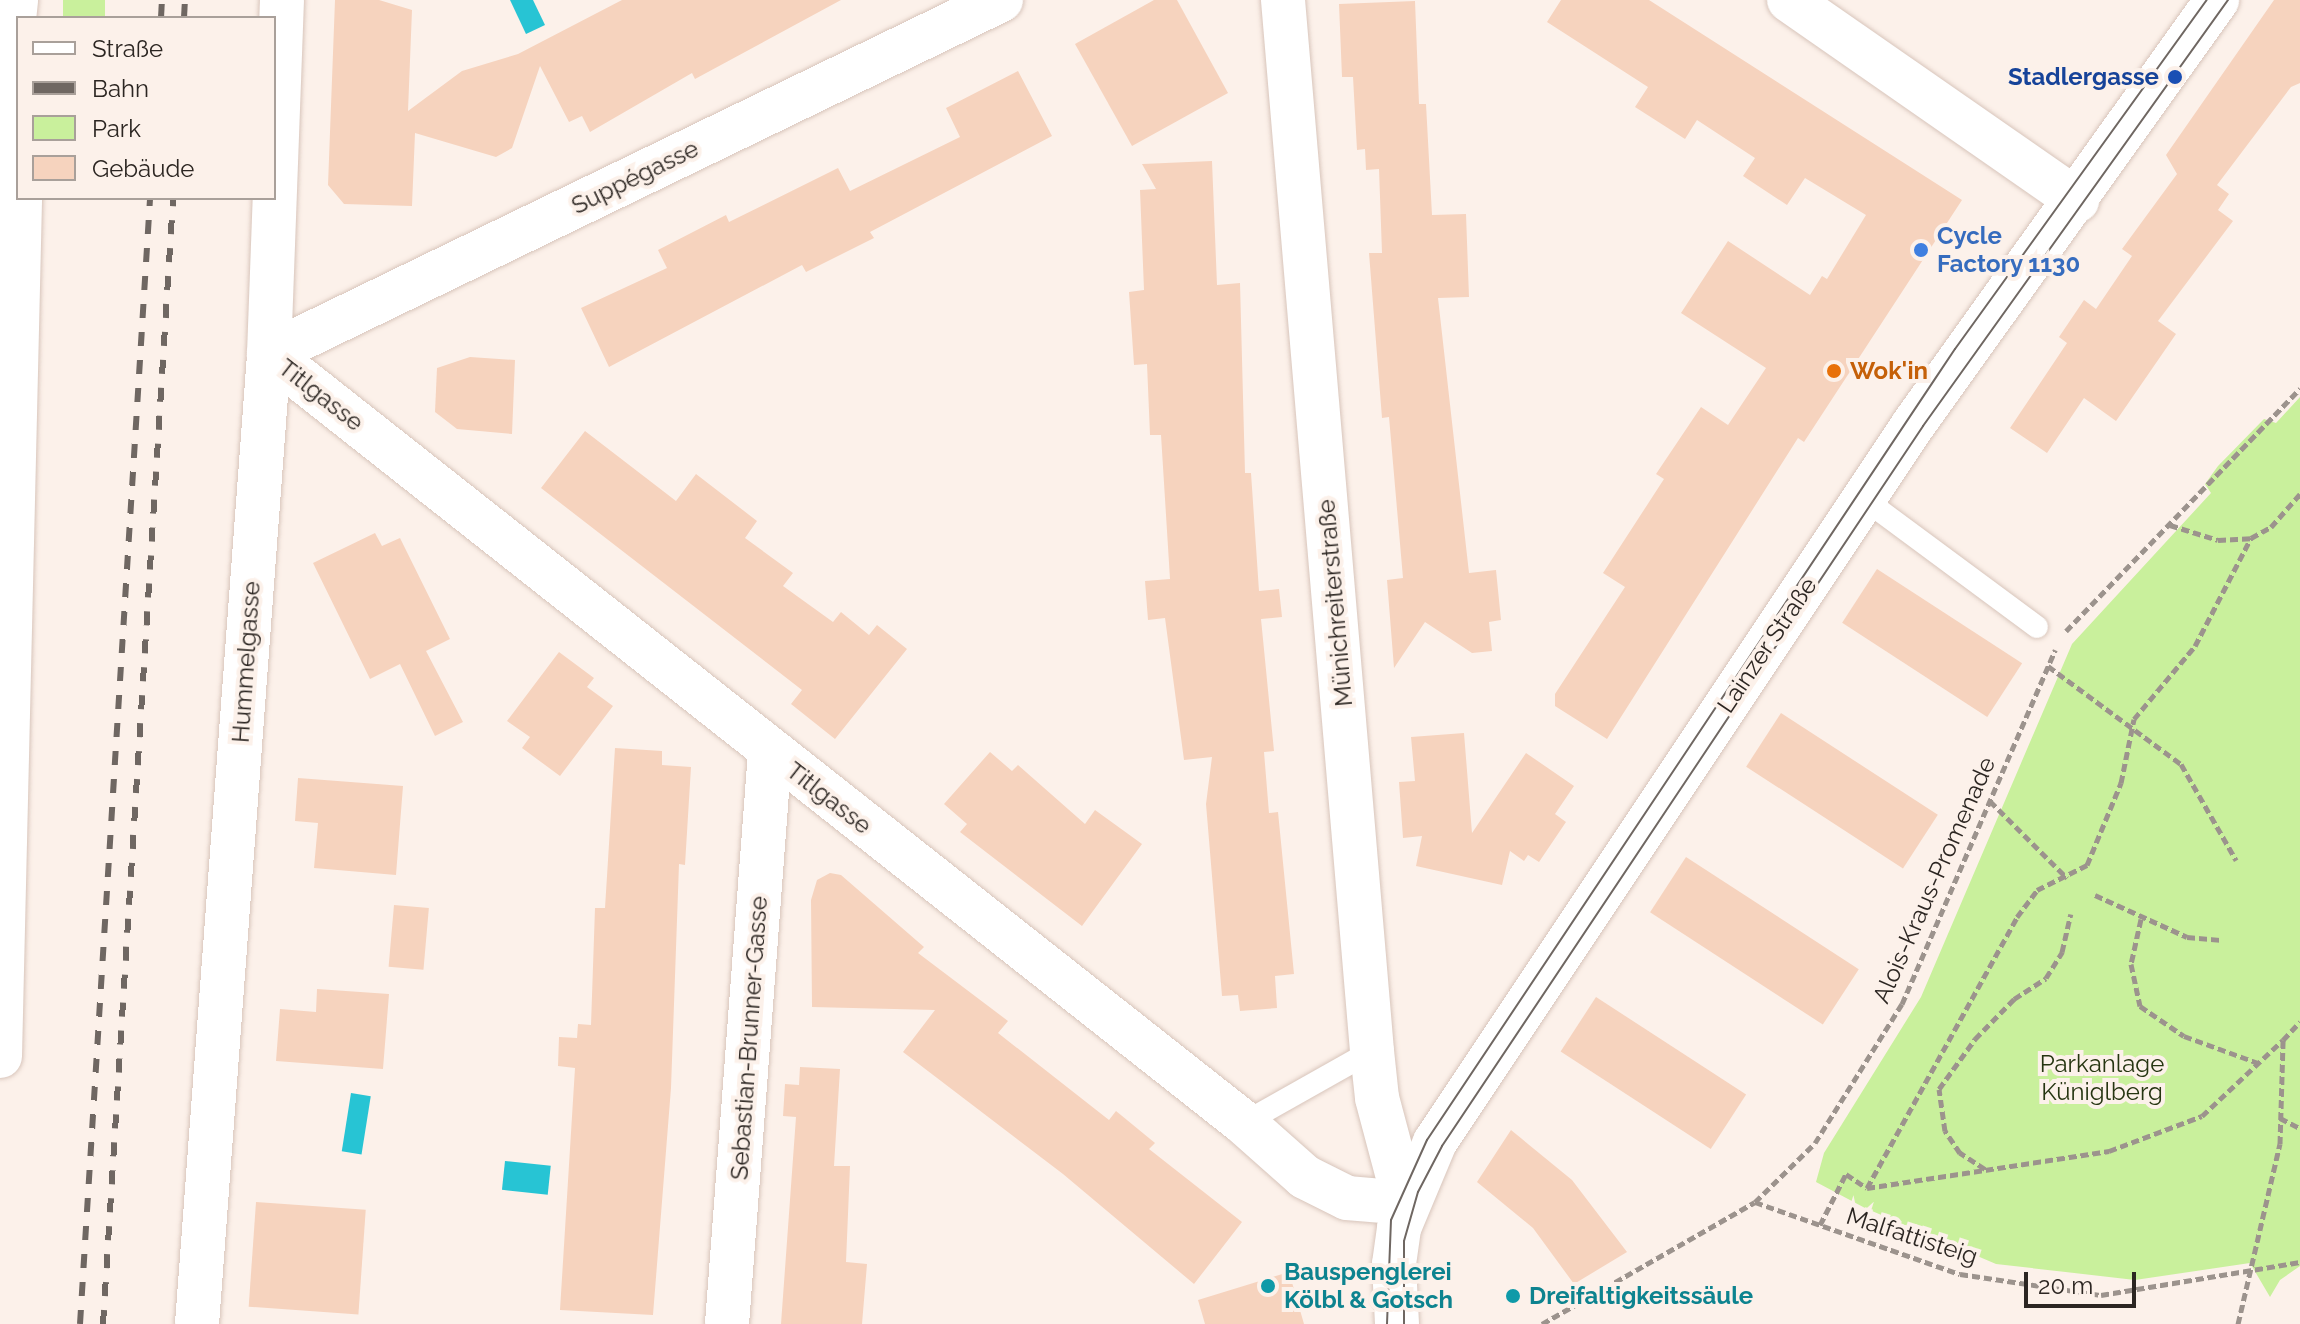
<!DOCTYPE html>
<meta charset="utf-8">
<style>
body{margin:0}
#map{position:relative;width:2300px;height:1324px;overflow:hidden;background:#fcf1ea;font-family:Raleway,sans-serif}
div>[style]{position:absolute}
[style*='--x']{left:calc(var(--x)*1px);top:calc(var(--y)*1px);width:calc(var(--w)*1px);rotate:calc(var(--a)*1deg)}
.green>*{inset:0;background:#c9f09c;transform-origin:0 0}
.water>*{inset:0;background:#27c4d4;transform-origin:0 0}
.building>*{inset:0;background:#f6d3be;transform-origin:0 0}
.path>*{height:5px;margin-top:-2.5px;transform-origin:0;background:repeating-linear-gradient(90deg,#9c938d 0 8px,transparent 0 12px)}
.roads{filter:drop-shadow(0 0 2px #d8c5bb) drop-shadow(0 0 2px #d8c5bb)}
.lane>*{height:22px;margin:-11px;padding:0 11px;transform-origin:11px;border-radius:11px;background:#fff}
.street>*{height:44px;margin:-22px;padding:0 22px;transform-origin:22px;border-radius:22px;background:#fff}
.secondary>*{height:44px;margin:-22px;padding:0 22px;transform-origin:22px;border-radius:22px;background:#fff}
.tram>*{height:2px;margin:-1px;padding:0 1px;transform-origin:1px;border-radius:1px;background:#6f6762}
.rail>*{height:6px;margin-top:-3px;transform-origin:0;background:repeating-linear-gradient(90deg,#6f6762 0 14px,transparent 0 28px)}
.dots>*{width:22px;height:22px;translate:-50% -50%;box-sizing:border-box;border:4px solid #fcf1ea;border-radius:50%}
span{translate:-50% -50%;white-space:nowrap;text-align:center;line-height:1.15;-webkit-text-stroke:8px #fcf1ea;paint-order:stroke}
.transit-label{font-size:24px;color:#164399;font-weight:700}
.right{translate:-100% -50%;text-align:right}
.street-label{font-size:24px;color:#2c2622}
.shop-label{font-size:24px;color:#366cbe;font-weight:700}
.left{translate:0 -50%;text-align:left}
.food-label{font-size:24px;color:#c56008;font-weight:700}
.park-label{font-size:24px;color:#263511}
.culture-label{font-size:24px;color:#0d838f;font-weight:700}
.legend{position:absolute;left:16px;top:16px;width:260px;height:184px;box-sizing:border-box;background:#fcf1ea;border:2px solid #a9a09a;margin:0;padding:10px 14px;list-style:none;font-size:24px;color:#2c2622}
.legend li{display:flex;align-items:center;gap:16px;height:40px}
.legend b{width:40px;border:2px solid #a9a09a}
.scale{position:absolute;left:2024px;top:1272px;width:112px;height:36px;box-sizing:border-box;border:4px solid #2c2622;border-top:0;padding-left:10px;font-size:24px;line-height:28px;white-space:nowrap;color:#2c2622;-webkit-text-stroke:6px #fcf1ea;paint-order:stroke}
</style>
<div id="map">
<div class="green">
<i style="left:63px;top:0;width:42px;height:18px"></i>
<i style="clip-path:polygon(2300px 397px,2300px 1266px,2280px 1280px,2270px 1297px,2250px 1263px,2135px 1280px,1996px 1264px,1865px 1208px,1816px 1182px,1824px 1153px,1921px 997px,2072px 644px,2211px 493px,2205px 484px,2218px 466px,2264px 419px,2276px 423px)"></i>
</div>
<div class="water">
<i style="clip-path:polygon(510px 0,533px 0,545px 25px,526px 34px)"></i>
<i style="left:351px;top:1093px;width:20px;height:59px;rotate:9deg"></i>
<i style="left:505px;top:1161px;width:46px;height:29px;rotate:6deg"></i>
</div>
<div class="building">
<i style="clip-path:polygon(335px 0,379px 0,412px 10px,408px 111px,462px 71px,518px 54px,622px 0,841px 0,695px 79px,692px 73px,590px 132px,582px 116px,569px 122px,540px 66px,512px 148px,496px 157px,415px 133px,412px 206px,344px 204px,328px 185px)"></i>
<i style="clip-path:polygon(1154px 0,1177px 0,1228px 93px,1132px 146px,1075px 44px)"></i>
<i style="clip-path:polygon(1561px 0,1649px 0,1962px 200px,1804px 442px,1798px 438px,1607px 739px,1555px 706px,1555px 694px,1625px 587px,1603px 573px,1664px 479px,1656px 474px,1701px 407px,1728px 425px,1766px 368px,1681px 313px,1728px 241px,1810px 295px,1822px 276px,1827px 279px,1866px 215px,1805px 178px,1787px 205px,1743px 176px,1755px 158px,1697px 120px,1685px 139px,1635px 107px,1648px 87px,1547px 22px)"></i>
<i style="clip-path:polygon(2274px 0,2300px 0,2300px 83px,2291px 87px,2217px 185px,2229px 194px,2218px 210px,2233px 221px,2158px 321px,2176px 334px,2116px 421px,2084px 398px,2047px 453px,2010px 428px,2067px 343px,2059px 337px,2084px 300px,2096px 309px,2132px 256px,2122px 249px,2177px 174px,2166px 155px)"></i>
<i style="clip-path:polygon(1415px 1px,1419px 104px,1426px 104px,1432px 215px,1466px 214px,1469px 297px,1438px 298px,1469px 573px,1496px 570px,1501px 620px,1489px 622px,1492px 651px,1472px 653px,1425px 622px,1394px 668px,1387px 580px,1403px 578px,1389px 417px,1382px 418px,1369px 253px,1382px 253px,1379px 169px,1366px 170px,1365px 149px,1357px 150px,1353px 77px,1342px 77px,1339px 4px)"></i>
<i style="clip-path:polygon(1018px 71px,1052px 136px,870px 232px,874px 238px,806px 272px,802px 265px,609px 367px,581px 308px,667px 268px,658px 250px,726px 215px,729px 222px,838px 168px,850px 191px,960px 137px,946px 108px)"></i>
<i style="clip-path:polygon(1212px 161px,1217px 285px,1240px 283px,1245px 473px,1251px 473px,1259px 591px,1279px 589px,1282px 617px,1261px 619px,1274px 751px,1264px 752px,1269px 813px,1278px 812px,1294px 974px,1275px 976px,1277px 1008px,1240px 1011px,1238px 995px,1222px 996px,1206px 804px,1212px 757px,1184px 760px,1165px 618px,1148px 620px,1145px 581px,1170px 579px,1161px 435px,1150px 435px,1147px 364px,1134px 365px,1129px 292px,1144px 290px,1140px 190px,1156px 189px,1142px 164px)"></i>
<i style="clip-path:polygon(470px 357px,515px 360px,512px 434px,457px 429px,435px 412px,437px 368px)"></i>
<i style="clip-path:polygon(585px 431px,676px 501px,696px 474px,757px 521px,745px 538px,793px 573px,783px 586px,833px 622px,841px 612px,869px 635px,877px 625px,907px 649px,835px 739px,791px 704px,802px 690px,541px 488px)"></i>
<i style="clip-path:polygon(375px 533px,382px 546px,400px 538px,450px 639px,426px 651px,463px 722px,435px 736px,400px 664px,370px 679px,313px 563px)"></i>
<i style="left:1877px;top:569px;width:173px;height:64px;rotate:33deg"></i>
<i style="clip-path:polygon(559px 652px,594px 678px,587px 687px,613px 706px,560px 776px,522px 748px,530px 737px,507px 721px)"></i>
<i style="left:1781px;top:713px;width:187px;height:64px;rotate:33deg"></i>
<i style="clip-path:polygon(1464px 733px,1472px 833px,1526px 753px,1574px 786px,1555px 814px,1566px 822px,1539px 862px,1528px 855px,1524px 861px,1510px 851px,1502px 885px,1416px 866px,1422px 836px,1403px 838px,1399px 782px,1415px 781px,1411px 737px)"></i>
<i style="clip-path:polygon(615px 748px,662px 751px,662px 765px,691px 767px,685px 865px,679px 864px,671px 1088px,653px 1315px,560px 1310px,575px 1068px,558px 1066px,559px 1037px,577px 1038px,578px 1024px,591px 1025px,595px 908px,605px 908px)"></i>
<i style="clip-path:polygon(990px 752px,1012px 771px,1018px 765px,1085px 824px,1095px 810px,1142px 844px,1082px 926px,960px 832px,967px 824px,944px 804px)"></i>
<i style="clip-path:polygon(298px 778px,403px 786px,396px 875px,314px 868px,318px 823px,295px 821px)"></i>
<i style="left:1686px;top:857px;width:206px;height:66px;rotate:33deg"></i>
<i style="clip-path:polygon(830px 873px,841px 875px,924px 947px,918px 953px,1008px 1021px,998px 1033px,1109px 1120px,1116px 1111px,1155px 1143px,1149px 1149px,1242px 1222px,1194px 1284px,1063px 1174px,903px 1052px,935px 1010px,812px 1007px,811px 900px,817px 880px)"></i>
<i style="left:394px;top:905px;width:35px;height:62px;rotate:5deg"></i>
<i style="clip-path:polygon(317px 989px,389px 994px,383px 1069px,276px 1061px,280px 1009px,316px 1012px)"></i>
<i style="left:1596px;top:997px;width:179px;height:65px;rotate:33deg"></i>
<i style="clip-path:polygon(800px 1067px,840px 1069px,834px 1166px,850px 1166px,846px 1262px,867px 1264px,862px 1324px,781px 1324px,796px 1117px,783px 1116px,785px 1084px,799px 1085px)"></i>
<i style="clip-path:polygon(1511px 1130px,1572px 1180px,1627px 1252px,1574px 1284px,1533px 1228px,1477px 1182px)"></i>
<i style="left:256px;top:1202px;width:110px;height:105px;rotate:4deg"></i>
<i style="clip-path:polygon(1289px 1272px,1304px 1324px,1205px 1324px,1198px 1300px)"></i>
</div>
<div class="path">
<i style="--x:2170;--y:525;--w:50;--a:17.4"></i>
<i style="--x:2218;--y:540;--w:33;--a:-3"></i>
<i style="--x:2251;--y:538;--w:23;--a:-29"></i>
<i style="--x:2271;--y:527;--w:44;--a:-48.7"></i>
<i style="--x:2066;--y:631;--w:337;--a:-46"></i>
<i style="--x:2048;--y:666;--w:165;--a:36.4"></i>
<i style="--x:2181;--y:764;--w:111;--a:60.2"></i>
<i style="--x:1990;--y:801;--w:109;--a:45"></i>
<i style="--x:2095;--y:895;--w:101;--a:24.5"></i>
<i style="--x:2187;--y:937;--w:33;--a:5"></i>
<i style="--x:2141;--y:919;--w:46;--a:102.5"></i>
<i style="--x:2131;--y:964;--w:43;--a:77.9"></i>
<i style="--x:2140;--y:1006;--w:53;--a:34.3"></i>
<i style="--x:2184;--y:1036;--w:79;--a:20"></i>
<i style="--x:2280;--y:1118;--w:22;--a:27"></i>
<i style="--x:1985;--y:1169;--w:30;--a:-147"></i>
<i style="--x:1960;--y:1153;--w:27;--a:-124"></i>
<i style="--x:1945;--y:1131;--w:42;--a:-98.1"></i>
<i style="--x:1939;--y:1089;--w:62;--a:-54.2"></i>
<i style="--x:1975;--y:1039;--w:56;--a:-45.7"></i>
<i style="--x:2014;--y:999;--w:38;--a:-33"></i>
<i style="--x:2046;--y:978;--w:31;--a:-58"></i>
<i style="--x:2062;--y:952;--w:39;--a:-77"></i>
<i style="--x:1867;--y:1188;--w:310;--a:-61"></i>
<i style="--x:2017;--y:917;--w:34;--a:-53"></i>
<i style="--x:2037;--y:890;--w:56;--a:-26.6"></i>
<i style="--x:2087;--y:865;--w:89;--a:-67.5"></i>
<i style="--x:2121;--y:783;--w:65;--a:-78.5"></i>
<i style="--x:2134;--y:719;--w:95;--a:-50.1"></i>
<i style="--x:2195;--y:646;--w:122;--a:-62.6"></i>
<i style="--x:1755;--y:1202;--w:217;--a:19.4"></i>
<i style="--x:1960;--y:1274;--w:143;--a:8.5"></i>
<i style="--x:2101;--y:1295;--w:202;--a:-9.4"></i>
<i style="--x:1820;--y:1225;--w:57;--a:-63"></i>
<i style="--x:1846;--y:1174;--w:25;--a:34"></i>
<i style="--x:1867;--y:1188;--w:245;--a:-8.7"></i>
<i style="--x:2109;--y:1151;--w:99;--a:-20.6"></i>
<i style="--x:2202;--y:1116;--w:111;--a:-43.2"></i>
<i style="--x:1542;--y:1324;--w:245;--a:-29.8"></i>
<i style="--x:1755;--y:1202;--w:84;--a:-44.5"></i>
<i style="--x:1815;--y:1143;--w:164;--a:-58"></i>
<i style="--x:1902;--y:1004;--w:386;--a:-66.6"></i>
<i style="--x:2238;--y:1324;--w:185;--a:-76.9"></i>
<i style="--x:2280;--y:1144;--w:104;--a:-88.3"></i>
<i style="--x:2283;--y:1040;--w:25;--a:-47"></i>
</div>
<div class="roads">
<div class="lane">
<i style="--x:1864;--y:499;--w:215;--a:36.5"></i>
<i style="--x:1244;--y:1123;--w:147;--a:-29.4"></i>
</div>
<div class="street">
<i style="--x:1001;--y:0;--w:813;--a:154.19"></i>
<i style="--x:269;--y:354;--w:1242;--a:38.26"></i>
<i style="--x:1244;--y:1123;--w:81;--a:41.5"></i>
<i style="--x:1305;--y:1177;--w:47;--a:26.6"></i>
<i style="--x:1347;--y:1198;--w:58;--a:4.9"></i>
<i style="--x:1789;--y:0;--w:351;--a:34.8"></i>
<i style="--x:1;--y:141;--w:142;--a:-83.9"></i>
<i style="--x:197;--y:1324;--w:973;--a:-85.75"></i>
<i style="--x:269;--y:354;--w:354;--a:-87.9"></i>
<i style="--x:727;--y:1324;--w:574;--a:-85.7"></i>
</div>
<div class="secondary">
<i style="--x:1283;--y:0;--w:1055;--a:85.16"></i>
<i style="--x:1372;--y:1051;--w:47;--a:83.9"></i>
<i style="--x:1377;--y:1098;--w:109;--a:75.1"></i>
<i style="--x:0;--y:140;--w:24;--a:55"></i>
<i style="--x:14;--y:160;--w:19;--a:78"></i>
<i style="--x:0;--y:1056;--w:858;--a:-88.66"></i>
<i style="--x:1397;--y:1324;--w:60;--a:-92.9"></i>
<i style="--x:1394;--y:1264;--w:36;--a:-82"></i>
<i style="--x:1399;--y:1228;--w:93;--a:-67.3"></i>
<i style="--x:1435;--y:1142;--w:862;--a:-56.31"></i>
<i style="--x:1913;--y:425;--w:523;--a:-54.42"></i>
</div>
</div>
<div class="tram">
<i style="--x:1387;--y:1324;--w:104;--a:-87.8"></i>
<i style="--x:1391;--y:1220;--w:88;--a:-65.8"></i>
<i style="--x:1427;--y:1140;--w:951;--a:-56.28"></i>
<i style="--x:1955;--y:349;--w:430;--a:-54.2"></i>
<i style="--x:1404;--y:1324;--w:83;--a:-90"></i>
<i style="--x:1404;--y:1241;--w:51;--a:-74.1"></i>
<i style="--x:1418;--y:1192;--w:52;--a:-62.4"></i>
<i style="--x:1442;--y:1146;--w:866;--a:-56.25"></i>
<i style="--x:1923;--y:426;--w:524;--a:-54.4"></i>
</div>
<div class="rail">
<i style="--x:161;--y:18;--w:18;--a:-87"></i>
<i style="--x:184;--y:18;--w:18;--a:-87"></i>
<i style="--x:80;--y:1324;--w:1128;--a:-86.44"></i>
<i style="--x:103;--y:1324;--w:1128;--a:-86.44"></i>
</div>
<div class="dots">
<i style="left:2175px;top:77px;background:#1a4fb4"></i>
<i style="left:1921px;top:250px;background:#3f7fe0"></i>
<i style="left:1834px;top:371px;background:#e8710a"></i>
<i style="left:1268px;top:1286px;background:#0f9aa8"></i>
<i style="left:1513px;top:1296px;background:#0f9aa8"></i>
</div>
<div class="transit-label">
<span class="right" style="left:2159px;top:77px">Stadlergasse</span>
</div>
<div class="street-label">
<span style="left:635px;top:177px;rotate:-26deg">Suppégasse</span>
<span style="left:321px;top:395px;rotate:38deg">Titlgasse</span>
<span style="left:1335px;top:603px;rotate:-95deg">Münichreiterstraße</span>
<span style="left:1767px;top:645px;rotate:-56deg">Lainzer Straße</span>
<span style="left:246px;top:662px;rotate:-86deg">Hummelgasse</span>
<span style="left:829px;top:798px;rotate:38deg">Titlgasse</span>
<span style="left:1934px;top:880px;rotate:-66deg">Alois-Kraus-Promenade</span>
<span style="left:749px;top:1038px;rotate:-86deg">Sebastian-Brunner-Gasse</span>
<span style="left:1912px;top:1236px;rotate:18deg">Malfattisteig</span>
</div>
<div class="shop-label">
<span class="left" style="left:1937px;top:250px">Cycle<br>Factory 1130</span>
</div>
<div class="food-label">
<span class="left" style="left:1850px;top:371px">Wok'in</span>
</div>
<div class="park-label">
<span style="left:2102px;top:1078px">Parkanlage<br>Küniglberg</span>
</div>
<div class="culture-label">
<span class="left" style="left:1284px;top:1286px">Bauspenglerei<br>Kölbl &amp; Gotsch</span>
<span class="left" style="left:1529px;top:1296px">Dreifaltigkeitssäule</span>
</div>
<ul class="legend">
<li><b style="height:10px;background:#fff"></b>Straße</li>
<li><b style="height:10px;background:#6f6762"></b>Bahn</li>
<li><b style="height:22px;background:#c9f09c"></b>Park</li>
<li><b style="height:22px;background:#f6d3be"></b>Gebäude</li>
</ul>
<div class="scale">20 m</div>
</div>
